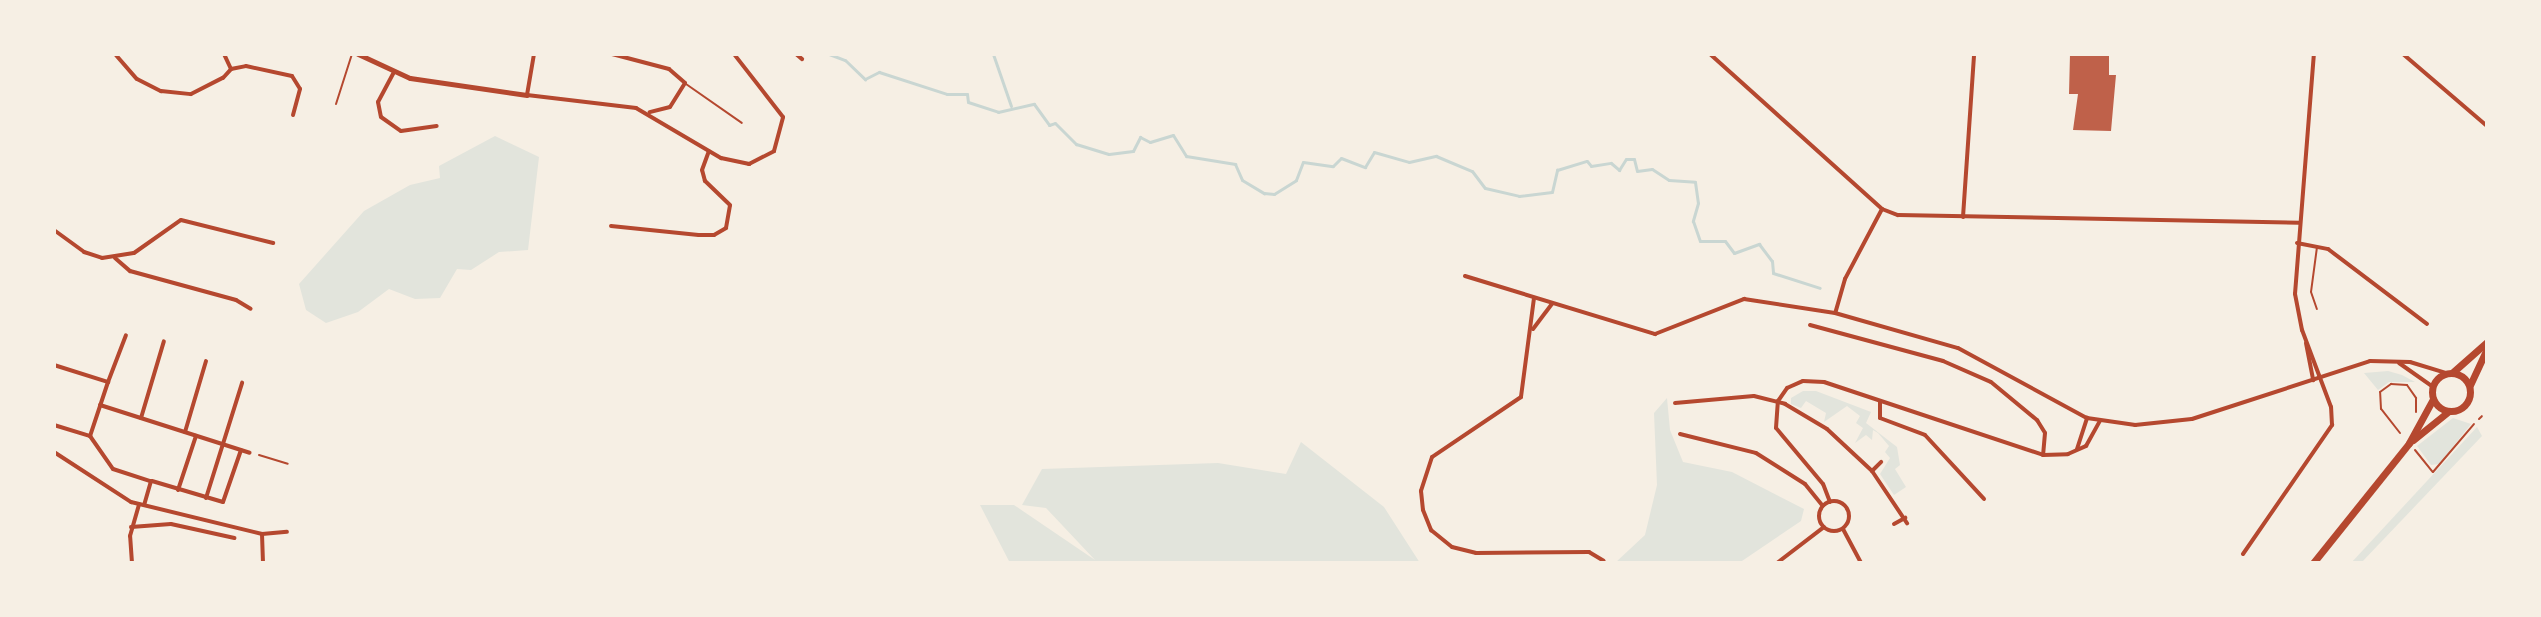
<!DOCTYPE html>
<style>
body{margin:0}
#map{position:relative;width:2541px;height:617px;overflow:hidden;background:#f6efe4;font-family:"Roboto Condensed",sans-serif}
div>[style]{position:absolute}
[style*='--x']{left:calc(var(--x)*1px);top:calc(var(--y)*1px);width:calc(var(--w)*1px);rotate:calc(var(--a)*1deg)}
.green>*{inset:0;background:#e2e4dc}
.stream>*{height:3px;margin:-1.5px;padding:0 1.5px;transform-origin:1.5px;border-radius:1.5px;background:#c9d6d2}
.building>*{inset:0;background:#bf614a}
.path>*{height:2px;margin:-1px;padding:0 1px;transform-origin:1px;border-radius:1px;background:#b5482f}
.service>*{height:2px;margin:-1px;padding:0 1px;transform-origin:1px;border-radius:1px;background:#b5482f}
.minor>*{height:4px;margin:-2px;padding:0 2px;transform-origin:2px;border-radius:2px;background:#b5482f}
.minor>.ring{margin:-2px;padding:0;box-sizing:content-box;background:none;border:4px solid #b5482f;border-radius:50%}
.tertiary>*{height:5px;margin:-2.5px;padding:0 2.5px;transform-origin:2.5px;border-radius:2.5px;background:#b5482f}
.trunk>*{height:7px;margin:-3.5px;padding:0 3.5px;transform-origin:3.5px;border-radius:3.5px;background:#b5482f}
.trunk>.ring{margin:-3.5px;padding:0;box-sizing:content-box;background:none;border:7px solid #b5482f;border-radius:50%}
span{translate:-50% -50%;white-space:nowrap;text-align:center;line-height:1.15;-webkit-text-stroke:8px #f6efe4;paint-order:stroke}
.frame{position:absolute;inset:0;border:56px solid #f6efe4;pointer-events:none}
</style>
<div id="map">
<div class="green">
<i style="clip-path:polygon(495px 136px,539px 157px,528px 250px,499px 252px,471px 270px,457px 269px,440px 298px,415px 299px,389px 289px,358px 312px,326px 323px,306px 310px,299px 284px,364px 211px,410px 185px,440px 178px,439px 166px)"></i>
<i style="clip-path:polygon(2388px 371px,2402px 375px,2415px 382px,2389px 382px,2378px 390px,2364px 373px)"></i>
<i style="clip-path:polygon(1803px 391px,1816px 391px,1871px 412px,1866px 423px,1897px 447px,1900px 465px,1895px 469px,1906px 487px,1894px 495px,1880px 474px,1890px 458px,1885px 452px,1889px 446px,1878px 433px,1873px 430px,1872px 440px,1866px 435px,1855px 443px,1863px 428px,1856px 423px,1860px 416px,1847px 406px,1824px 422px,1826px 413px,1806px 401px,1801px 408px,1791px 404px,1791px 398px)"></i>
<i style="clip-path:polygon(1667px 398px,1670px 430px,1683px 462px,1732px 472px,1804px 509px,1801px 521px,1739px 563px,1615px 563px,1645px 535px,1657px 485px,1654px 413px)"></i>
<i style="clip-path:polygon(2453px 418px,2471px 424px,2439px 464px,2431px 465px,2417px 446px)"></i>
<i style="clip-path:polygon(2477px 427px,2482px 436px,2361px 563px,2351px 563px)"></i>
<i style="clip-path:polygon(1301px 442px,1384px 507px,1420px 563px,1010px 563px,980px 505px,1014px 505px,1095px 560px,1046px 508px,1022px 505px,1042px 469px,1218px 463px,1286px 474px)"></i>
</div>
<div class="stream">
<i style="--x:829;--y:54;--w:17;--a:21"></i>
<i style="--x:845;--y:60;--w:28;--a:44"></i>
<i style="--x:865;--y:79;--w:16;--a:-27"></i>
<i style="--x:879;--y:72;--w:71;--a:17.9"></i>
<i style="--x:947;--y:94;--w:20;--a:0"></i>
<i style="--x:967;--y:94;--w:8;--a:83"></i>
<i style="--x:968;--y:102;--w:32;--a:18"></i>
<i style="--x:998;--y:112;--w:37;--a:-13"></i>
<i style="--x:1034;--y:104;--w:26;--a:54"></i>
<i style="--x:1049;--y:125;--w:6;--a:-18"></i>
<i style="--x:1055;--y:123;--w:30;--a:45"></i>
<i style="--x:1076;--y:144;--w:34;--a:17"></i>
<i style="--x:1109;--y:154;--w:24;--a:-7"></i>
<i style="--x:1133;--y:151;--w:16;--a:-63"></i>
<i style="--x:1140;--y:137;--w:11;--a:27"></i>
<i style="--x:1150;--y:142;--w:24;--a:-17"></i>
<i style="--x:1173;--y:135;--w:25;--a:58"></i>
<i style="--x:1186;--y:156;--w:50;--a:9.3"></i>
<i style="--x:1235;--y:164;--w:17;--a:66"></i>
<i style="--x:1242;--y:180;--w:26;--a:31"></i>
<i style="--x:1264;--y:193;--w:10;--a:6"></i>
<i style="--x:1274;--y:194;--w:26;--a:-32"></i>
<i style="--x:1296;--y:180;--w:19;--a:-69"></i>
<i style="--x:1303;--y:162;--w:30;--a:8"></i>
<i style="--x:1333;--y:166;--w:11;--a:-45"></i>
<i style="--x:1341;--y:158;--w:26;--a:21"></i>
<i style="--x:1365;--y:167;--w:17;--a:-59"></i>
<i style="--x:1374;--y:152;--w:36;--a:16"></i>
<i style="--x:1409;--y:162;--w:28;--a:-13"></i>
<i style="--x:1436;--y:156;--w:39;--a:23"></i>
<i style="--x:1472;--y:171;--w:21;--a:53"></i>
<i style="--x:1485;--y:188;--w:35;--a:13"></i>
<i style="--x:1519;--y:196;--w:33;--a:-7"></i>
<i style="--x:1552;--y:192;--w:23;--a:-77"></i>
<i style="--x:1557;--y:170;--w:31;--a:-17"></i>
<i style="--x:1587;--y:161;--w:6;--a:51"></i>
<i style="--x:1591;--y:166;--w:20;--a:-9"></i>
<i style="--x:1611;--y:163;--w:11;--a:41"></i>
<i style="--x:1619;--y:170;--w:13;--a:-58"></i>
<i style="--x:1626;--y:159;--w:8;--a:0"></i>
<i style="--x:1634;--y:159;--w:12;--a:76"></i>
<i style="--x:1637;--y:171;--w:15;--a:-8"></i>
<i style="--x:1652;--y:169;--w:20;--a:33"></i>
<i style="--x:1669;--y:180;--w:26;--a:4"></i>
<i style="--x:1695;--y:182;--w:21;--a:82"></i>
<i style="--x:1698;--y:203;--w:19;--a:106"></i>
<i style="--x:1693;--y:221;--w:21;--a:71"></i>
<i style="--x:1700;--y:241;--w:25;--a:0"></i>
<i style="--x:1725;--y:241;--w:15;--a:53"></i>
<i style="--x:1734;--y:253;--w:27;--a:-20"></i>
<i style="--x:1759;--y:244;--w:21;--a:53"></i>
<i style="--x:1772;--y:261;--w:12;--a:85"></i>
<i style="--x:1773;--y:273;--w:49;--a:17.7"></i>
<i style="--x:993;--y:54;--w:55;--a:70.9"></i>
</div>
<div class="building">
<i style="clip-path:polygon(2070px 54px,2109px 54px,2109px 75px,2116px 75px,2111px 131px,2073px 130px,2078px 94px,2069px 94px)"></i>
</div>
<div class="path">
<i style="--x:2479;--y:419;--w:4;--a:-45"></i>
<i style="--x:2400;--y:433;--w:31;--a:-128"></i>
<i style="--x:2381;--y:409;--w:17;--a:-93"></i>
<i style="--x:2380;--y:392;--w:14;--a:-36"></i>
<i style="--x:2391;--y:384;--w:16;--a:4"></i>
<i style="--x:2407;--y:385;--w:16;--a:55"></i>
<i style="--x:2416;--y:398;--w:14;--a:90"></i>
<i style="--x:2415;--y:450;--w:28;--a:51"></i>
<i style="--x:2433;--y:472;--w:63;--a:-49.5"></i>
<i style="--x:259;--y:455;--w:30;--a:17"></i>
</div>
<div class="service">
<i style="--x:686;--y:84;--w:68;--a:34.9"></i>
<i style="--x:336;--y:104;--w:52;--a:-72.3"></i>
<i style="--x:2317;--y:247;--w:45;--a:97.6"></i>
<i style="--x:2311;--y:292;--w:18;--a:71"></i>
</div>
<div class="minor">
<i style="--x:115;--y:54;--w:33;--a:49"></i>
<i style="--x:137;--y:79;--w:27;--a:27"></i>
<i style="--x:161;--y:91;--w:30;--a:6"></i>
<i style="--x:191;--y:94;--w:36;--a:-27"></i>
<i style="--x:223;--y:78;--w:12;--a:-48"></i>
<i style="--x:231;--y:69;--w:17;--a:-115"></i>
<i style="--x:534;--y:54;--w:42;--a:99.7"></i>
<i style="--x:527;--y:95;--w:110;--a:6.8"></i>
<i style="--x:636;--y:108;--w:99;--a:30.5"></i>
<i style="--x:721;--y:158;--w:29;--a:12"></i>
<i style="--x:749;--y:164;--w:28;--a:-27"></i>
<i style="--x:774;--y:151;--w:35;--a:-75"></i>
<i style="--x:783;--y:117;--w:80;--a:-127.9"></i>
<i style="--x:612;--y:54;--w:59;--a:14.7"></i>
<i style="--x:669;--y:69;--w:21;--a:41"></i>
<i style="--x:685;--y:83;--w:28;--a:122"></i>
<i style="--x:670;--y:107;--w:21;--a:166"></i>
<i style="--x:796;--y:54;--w:8;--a:40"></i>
<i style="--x:1710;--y:54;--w:232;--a:42"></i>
<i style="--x:1882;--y:209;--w:17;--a:21"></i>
<i style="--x:1898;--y:215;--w:401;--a:1.1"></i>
<i style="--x:2403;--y:54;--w:111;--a:40.6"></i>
<i style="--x:231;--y:69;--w:15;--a:-11"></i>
<i style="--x:246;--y:66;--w:47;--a:12.3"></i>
<i style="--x:292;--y:76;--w:15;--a:58"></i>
<i style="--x:300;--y:89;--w:27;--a:105"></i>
<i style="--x:394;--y:72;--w:34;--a:118"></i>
<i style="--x:378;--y:102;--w:15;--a:79"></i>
<i style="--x:381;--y:117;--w:24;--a:35"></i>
<i style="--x:401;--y:131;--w:36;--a:-8"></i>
<i style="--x:1882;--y:209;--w:79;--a:117.9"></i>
<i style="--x:1845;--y:279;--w:35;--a:106"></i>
<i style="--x:1835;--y:313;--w:128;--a:15.9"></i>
<i style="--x:1958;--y:348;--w:147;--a:28.5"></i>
<i style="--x:2087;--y:418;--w:49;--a:8.3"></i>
<i style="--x:2135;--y:425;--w:57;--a:-6"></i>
<i style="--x:2192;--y:419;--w:187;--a:-18"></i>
<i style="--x:2370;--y:361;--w:40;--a:1.4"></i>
<i style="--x:2410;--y:362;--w:39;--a:17"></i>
<i style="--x:1963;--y:217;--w:163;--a:-86.1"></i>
<i style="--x:611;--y:226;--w:88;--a:5.8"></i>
<i style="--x:699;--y:235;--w:15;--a:0"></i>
<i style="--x:714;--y:235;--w:14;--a:-30"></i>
<i style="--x:726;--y:228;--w:23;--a:-80"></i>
<i style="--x:730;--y:205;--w:35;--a:-136"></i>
<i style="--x:705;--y:181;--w:11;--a:-105"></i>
<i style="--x:702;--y:170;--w:20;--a:-70"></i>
<i style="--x:54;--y:230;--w:37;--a:36"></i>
<i style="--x:84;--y:252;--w:19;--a:18"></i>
<i style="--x:102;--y:258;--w:32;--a:-9"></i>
<i style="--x:134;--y:253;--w:57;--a:-35.1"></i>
<i style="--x:181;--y:220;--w:95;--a:14"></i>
<i style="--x:2297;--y:243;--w:32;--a:11"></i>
<i style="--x:2328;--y:249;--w:124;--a:37.1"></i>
<i style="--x:115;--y:258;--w:20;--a:41"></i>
<i style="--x:130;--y:271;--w:110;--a:15.3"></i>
<i style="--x:236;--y:300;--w:17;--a:31"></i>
<i style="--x:1465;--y:276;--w:199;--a:17"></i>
<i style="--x:1655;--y:334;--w:96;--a:-21.5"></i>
<i style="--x:1744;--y:299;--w:92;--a:8.7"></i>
<i style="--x:1534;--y:298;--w:100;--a:97.5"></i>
<i style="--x:1521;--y:397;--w:107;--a:146"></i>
<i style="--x:1432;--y:457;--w:36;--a:108"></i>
<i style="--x:1421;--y:491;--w:19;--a:84"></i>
<i style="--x:1423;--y:510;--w:22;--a:68"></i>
<i style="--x:1431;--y:530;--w:27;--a:39"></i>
<i style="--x:1452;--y:547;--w:25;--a:14"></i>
<i style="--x:1476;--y:553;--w:113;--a:-0.5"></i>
<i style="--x:1589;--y:552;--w:17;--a:31"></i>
<i style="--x:1810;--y:325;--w:138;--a:15.1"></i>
<i style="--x:1943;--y:361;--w:52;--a:23.6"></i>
<i style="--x:1991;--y:382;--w:60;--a:39.6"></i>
<i style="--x:2037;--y:420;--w:15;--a:58"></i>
<i style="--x:2045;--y:433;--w:22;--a:95"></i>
<i style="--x:1533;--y:329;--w:31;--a:-53"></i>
<i style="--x:2306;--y:343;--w:38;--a:79"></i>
<i style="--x:2399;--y:363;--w:42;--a:35.2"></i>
<i style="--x:54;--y:365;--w:57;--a:17.5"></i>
<i style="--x:108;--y:382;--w:57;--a:108.4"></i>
<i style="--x:108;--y:382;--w:50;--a:-69"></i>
<i style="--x:1880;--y:402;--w:16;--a:90"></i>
<i style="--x:1880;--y:418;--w:48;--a:20.7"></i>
<i style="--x:1925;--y:435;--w:87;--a:47.3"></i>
<i style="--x:1675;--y:403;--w:79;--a:-5.1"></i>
<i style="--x:1754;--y:396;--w:32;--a:14"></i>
<i style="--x:1785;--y:404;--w:49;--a:30.8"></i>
<i style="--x:1827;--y:429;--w:62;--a:43"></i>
<i style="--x:1872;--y:471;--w:63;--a:56.1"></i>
<i style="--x:100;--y:405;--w:157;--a:17.7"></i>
<i style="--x:141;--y:418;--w:80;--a:-73.4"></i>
<i style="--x:54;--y:425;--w:38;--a:17"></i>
<i style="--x:90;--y:436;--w:40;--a:55.1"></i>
<i style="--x:113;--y:469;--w:40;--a:18"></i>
<i style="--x:151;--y:481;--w:25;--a:106"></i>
<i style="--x:185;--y:432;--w:74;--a:-73.5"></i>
<i style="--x:1680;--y:434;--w:78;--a:14"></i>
<i style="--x:1756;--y:453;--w:58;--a:32.3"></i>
<i style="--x:1805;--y:484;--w:28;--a:51"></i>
<i style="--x:2077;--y:449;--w:33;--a:-72"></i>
<i style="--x:54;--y:452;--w:92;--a:33"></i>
<i style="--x:131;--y:502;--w:135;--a:13.7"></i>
<i style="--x:262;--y:534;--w:25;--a:-5"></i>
<i style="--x:1872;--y:471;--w:13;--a:-45"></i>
<i style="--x:152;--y:481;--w:74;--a:16.5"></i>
<i style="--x:223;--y:502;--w:55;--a:-70.9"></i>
<i style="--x:178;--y:490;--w:57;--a:-71.6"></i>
<i style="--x:206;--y:498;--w:121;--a:-72.6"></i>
<i class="ring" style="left:1819px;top:501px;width:26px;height:26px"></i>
<i style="--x:1830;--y:502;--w:19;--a:-111"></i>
<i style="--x:1823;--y:484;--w:73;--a:-130"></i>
<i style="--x:1776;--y:428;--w:27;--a:-86"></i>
<i style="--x:1778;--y:401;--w:16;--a:-55"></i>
<i style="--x:1787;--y:388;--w:17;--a:-24"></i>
<i style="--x:1803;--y:381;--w:21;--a:3"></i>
<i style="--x:1824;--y:382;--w:231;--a:18.4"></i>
<i style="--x:2043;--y:455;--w:25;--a:-2"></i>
<i style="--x:2068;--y:454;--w:20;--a:-24"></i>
<i style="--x:2086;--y:446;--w:29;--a:-61"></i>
<i style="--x:1894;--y:524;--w:13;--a:-29"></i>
<i style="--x:131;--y:527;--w:40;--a:-4.3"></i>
<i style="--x:171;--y:524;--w:65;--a:12.5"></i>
<i style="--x:1843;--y:529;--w:38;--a:62"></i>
<i style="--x:262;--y:534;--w:29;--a:88"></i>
<i style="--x:2243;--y:554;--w:157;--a:-55.4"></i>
<i style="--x:2332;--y:425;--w:18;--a:-93"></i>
<i style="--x:2331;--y:407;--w:82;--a:-110.6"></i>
<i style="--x:2302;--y:330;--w:37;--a:-101"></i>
<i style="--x:2295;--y:294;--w:241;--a:-85.5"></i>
<i style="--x:132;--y:563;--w:27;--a:-94"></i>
<i style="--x:130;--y:536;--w:33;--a:-74"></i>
<i style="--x:1777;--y:563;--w:59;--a:-37.5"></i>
</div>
<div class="tertiary">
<i style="--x:358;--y:54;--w:57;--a:24.8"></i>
<i style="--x:410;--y:78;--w:118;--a:8.3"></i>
</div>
<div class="trunk">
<i style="--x:2453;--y:372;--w:45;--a:-41.4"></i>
<i class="ring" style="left:2432px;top:373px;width:31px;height:31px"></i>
<i style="--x:2470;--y:385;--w:40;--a:-65"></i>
<i style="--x:2413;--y:440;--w:46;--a:-38.9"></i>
<i style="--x:2313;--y:563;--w:154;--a:-51.3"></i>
<i style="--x:2409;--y:443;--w:50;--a:-61.4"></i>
</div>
<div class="frame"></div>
</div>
